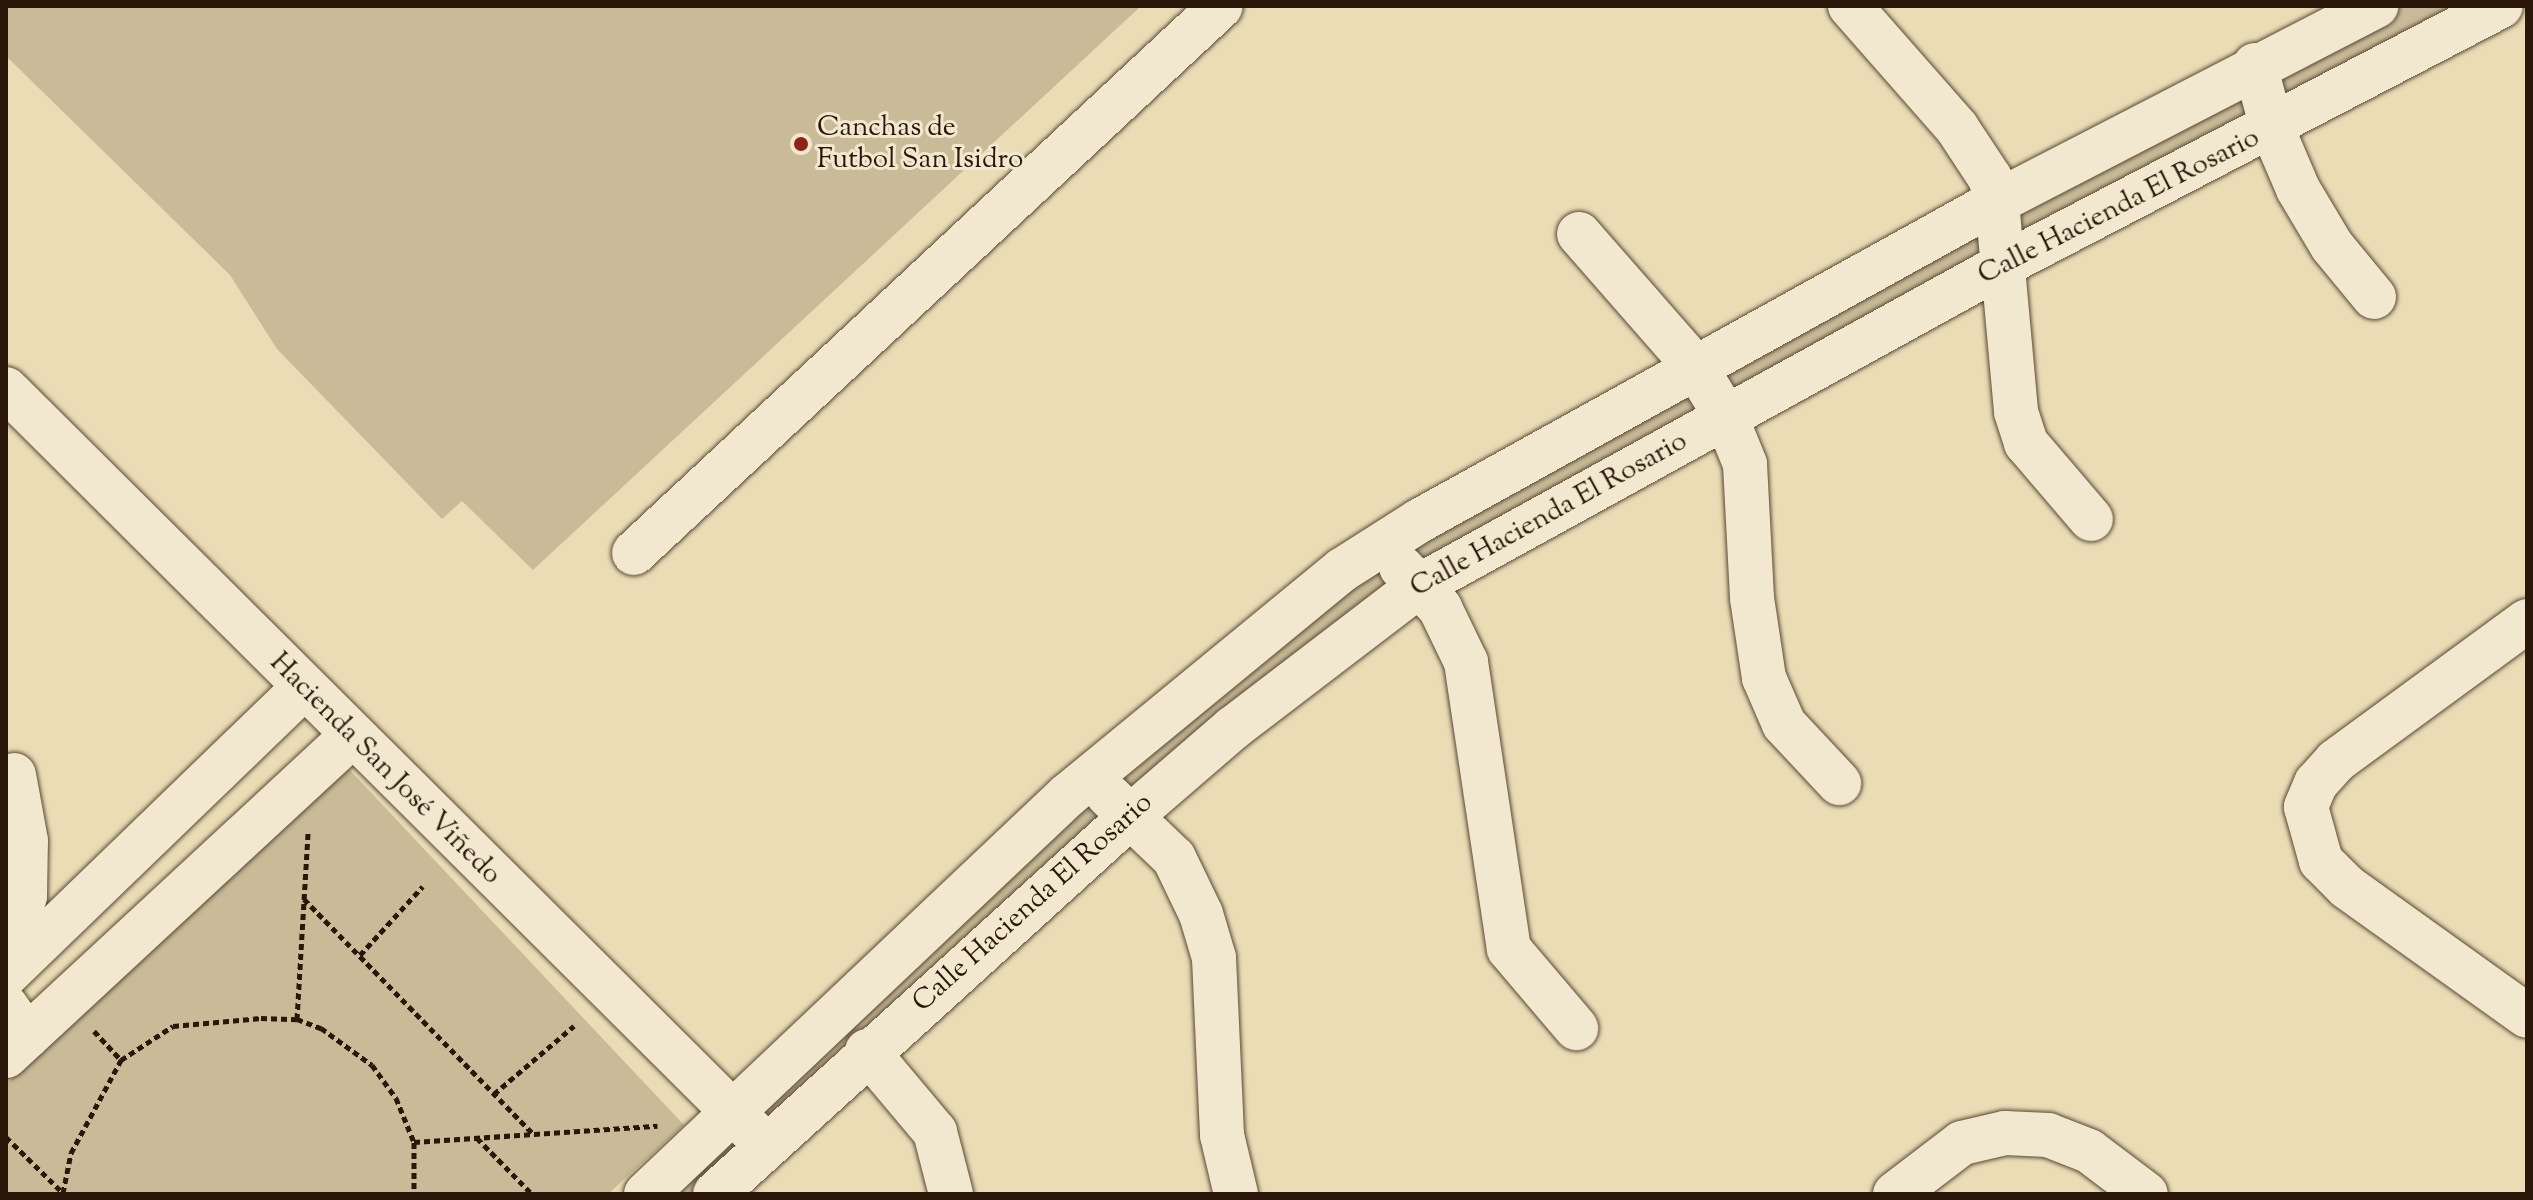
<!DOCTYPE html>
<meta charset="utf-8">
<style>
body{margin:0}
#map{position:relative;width:2533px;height:1200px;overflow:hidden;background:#eadcb5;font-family:"Sorts Mill Goudy",serif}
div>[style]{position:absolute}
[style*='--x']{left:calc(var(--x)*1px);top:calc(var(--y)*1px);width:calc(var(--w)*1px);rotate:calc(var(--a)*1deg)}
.green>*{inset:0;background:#c9bb98}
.path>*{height:5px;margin-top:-2.5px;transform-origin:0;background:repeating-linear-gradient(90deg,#2a1709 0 6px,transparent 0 10px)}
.roads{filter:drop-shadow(0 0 2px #5a4834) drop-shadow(0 0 2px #5a4834)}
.minor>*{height:44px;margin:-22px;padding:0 22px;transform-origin:22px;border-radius:22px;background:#f1e8cf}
.dots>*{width:22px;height:22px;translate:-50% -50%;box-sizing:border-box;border:4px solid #f1e8cf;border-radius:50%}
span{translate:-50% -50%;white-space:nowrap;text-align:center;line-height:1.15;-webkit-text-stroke:6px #f1e8cf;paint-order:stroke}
.poi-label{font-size:28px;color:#2a1709}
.left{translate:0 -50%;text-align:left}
.street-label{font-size:28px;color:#2a1709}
.frame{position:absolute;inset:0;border:8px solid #2a1709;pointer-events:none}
</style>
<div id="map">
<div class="green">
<i style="clip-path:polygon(6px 6px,1141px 6px,533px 570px,462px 501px,442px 519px,277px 349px,230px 275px,6px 56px)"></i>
<i style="clip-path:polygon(2398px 6px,2487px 6px,1423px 573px,704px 1194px,659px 1194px,1084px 795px,1346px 579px,2249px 78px)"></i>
<i style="clip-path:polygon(346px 766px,684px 1125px,608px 1194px,6px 1194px,6px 1084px)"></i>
</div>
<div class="path">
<i style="--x:304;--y:899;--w:327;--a:45.7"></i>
<i style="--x:360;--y:955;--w:93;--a:-47.6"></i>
<i style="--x:297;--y:1019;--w:187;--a:-86.6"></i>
<i style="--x:94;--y:1031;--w:40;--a:47"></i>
<i style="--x:494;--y:1094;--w:105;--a:-40.4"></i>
<i style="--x:6;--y:1137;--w:80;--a:44.5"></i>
<i style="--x:477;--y:1138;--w:78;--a:45.5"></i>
<i style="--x:414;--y:1142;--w:244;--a:-3.8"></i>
<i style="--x:63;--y:1193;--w:41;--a:-78.7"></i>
<i style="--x:71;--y:1153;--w:106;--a:-61.7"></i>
<i style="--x:121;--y:1060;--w:62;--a:-33.2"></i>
<i style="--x:173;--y:1026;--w:88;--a:-5.2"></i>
<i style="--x:261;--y:1018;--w:36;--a:2"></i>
<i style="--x:297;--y:1019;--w:26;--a:21"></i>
<i style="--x:321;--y:1028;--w:63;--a:36"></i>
<i style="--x:372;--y:1065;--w:41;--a:54"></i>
<i style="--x:396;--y:1098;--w:48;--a:67.8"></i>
<i style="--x:414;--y:1142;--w:52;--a:90"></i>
</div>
<div class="roads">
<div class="minor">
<i style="--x:1850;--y:6;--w:162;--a:48.7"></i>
<i style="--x:1957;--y:128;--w:60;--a:56.6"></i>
<i style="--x:1990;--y:178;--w:25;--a:74"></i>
<i style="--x:1997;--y:202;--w:211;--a:84.8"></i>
<i style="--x:2016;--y:412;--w:33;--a:72"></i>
<i style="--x:2026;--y:443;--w:100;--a:49.5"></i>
<i style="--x:2255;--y:65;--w:65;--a:74.9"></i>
<i style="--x:2272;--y:128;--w:66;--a:66.9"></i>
<i style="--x:2298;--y:189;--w:66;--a:59.2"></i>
<i style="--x:2332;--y:246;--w:66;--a:50.5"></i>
<i style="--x:1579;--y:234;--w:179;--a:48.8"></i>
<i style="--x:1697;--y:369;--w:56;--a:58.9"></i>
<i style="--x:1726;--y:417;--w:51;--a:68"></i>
<i style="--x:1745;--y:464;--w:134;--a:87"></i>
<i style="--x:1752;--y:598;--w:81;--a:81.5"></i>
<i style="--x:1764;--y:678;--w:50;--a:66.5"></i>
<i style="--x:1784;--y:724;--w:81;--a:47"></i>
<i style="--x:6;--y:389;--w:1055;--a:44.85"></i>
<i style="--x:634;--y:553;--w:802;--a:-42.98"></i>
<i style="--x:1401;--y:567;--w:57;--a:46.4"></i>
<i style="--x:1440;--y:608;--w:60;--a:64.3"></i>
<i style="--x:1466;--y:662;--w:290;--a:81.5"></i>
<i style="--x:1509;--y:949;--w:104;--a:49.7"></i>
<i style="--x:2527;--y:621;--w:237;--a:143.8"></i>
<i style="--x:2336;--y:761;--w:30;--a:132"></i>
<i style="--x:2316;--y:783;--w:26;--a:113"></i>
<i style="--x:2306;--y:807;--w:56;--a:74.5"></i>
<i style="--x:2321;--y:861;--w:37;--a:45"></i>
<i style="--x:2347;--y:887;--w:221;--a:35.6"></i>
<i style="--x:1108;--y:795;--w:91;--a:43.7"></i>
<i style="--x:1174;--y:858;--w:62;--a:64.3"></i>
<i style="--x:1201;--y:914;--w:46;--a:73.5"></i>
<i style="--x:1214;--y:958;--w:177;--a:87.4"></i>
<i style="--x:1222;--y:1135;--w:61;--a:76.7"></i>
<i style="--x:6;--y:960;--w:67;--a:-73.5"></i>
<i style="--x:25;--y:896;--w:55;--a:-89"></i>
<i style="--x:26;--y:841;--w:67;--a:-100.3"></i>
<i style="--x:6;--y:975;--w:413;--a:-44"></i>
<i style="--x:6;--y:1006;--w:37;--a:55"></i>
<i style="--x:867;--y:1051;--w:106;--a:50"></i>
<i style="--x:935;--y:1132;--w:64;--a:75.5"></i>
<i style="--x:6;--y:1056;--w:471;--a:-42.8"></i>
<i style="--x:646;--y:1194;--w:581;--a:-43.4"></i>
<i style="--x:1068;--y:795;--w:355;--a:-39.4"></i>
<i style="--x:1342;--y:570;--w:91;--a:-32.5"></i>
<i style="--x:1419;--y:521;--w:642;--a:-28.96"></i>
<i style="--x:1981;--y:210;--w:445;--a:-27.3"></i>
<i style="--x:715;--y:1194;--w:562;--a:-42.26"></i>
<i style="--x:1131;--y:816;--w:135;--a:-40.8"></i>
<i style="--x:1233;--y:728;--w:234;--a:-37.4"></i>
<i style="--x:1419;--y:586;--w:666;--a:-28.8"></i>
<i style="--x:2003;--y:265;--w:561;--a:-27.48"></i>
<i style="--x:1895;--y:1194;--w:84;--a:-37.3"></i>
<i style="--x:1962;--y:1143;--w:44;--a:-13.1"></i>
<i style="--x:2005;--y:1133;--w:43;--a:2.7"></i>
<i style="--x:2048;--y:1135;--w:44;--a:21.3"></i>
<i style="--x:2089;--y:1151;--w:71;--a:37"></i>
</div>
</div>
<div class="dots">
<i style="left:801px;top:144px;background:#8f2418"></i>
</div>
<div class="poi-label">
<span class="left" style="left:817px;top:144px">Canchas de<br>Futbol San Isidro</span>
</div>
<div class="street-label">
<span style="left:2119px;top:207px;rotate:-27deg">Calle Hacienda El Rosario</span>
<span style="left:1549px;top:515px;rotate:-29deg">Calle Hacienda El Rosario</span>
<span style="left:385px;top:769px;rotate:45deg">Hacienda San José Viñedo</span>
<span style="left:1033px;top:903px;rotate:-42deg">Calle Hacienda El Rosario</span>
</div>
<div class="frame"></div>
</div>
